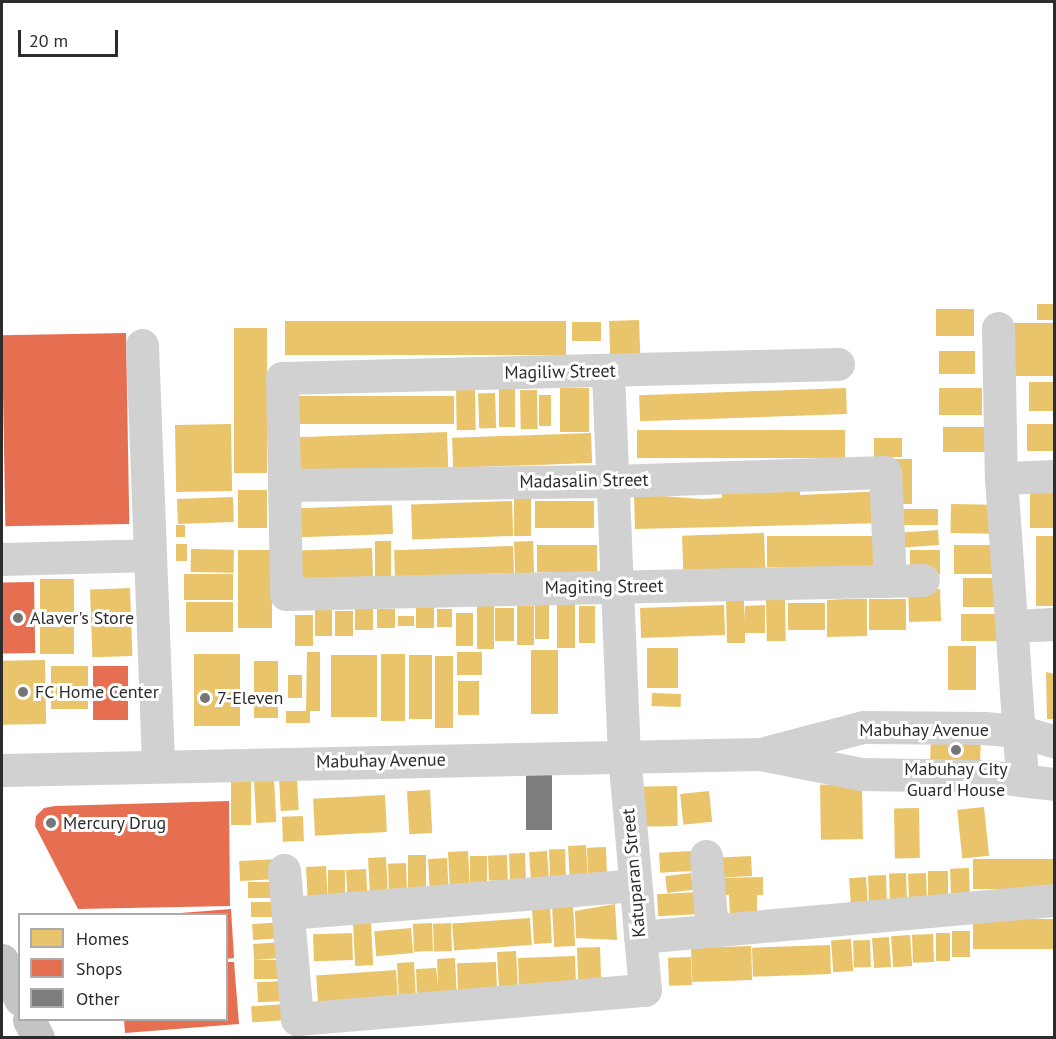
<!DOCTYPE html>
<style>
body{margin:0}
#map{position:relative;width:1056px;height:1039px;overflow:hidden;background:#fff;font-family:"PT Sans",sans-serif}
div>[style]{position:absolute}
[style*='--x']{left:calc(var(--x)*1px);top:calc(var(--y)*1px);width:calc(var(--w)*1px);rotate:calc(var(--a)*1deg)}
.homes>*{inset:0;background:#e9c46a;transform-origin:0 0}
.shops>*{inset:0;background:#e76f51;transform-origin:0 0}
.building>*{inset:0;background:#7d7d7d;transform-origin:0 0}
.minor>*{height:33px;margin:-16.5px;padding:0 16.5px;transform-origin:16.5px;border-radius:16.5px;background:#d1d1d1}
.tertiary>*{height:33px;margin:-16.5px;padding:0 16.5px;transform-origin:16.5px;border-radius:16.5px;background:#d1d1d1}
.primary>*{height:33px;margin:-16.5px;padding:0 16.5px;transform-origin:16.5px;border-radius:16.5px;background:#c4c4c4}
.dots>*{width:16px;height:16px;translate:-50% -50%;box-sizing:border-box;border:3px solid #fff;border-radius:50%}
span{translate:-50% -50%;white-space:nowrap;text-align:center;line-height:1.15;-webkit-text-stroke:6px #fff;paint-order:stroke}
.street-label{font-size:18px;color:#2c2c2c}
.poi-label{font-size:18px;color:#2c2c2c}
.left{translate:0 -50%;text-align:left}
.frame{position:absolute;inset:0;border:3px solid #2c2c2c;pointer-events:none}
.legend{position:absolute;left:18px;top:913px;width:210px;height:108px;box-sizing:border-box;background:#fff;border:2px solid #ababab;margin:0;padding:8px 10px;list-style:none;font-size:18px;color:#2c2c2c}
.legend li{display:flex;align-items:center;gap:12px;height:30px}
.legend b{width:30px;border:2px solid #ababab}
.scale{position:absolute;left:18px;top:30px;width:100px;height:27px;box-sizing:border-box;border:3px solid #2c2c2c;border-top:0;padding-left:8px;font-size:18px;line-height:21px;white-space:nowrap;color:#2c2c2c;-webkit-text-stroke:4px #fff;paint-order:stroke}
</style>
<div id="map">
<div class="homes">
<i style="left:1054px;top:304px;width:16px;height:17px;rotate:90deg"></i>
<i style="left:936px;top:309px;width:38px;height:27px"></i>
<i style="left:639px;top:320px;width:35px;height:30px;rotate:88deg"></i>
<i style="left:566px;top:321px;width:34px;height:281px;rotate:90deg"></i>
<i style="left:572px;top:322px;width:29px;height:19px"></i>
<i style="left:1054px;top:323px;width:53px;height:42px;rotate:90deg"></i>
<i style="left:234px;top:328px;width:33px;height:145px"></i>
<i style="left:939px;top:351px;width:36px;height:23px"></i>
<i style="left:1054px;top:382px;width:29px;height:25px;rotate:90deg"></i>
<i style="left:560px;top:388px;width:29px;height:44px"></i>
<i style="left:846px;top:388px;width:26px;height:207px;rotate:88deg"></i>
<i style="left:939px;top:388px;width:43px;height:27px"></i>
<i style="left:475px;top:389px;width:41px;height:19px;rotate:89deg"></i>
<i style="left:499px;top:389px;width:16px;height:38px"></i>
<i style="left:537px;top:390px;width:39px;height:17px;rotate:89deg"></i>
<i style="left:495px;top:393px;width:35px;height:17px;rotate:88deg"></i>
<i style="left:539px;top:395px;width:12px;height:31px"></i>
<i style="left:454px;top:396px;width:28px;height:162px;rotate:90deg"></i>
<i style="left:231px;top:424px;width:67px;height:56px;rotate:89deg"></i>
<i style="left:1054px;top:424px;width:27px;height:27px;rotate:90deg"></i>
<i style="left:943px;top:427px;width:45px;height:25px"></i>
<i style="left:845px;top:430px;width:28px;height:208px;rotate:90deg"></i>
<i style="left:447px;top:432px;width:35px;height:159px;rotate:88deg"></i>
<i style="left:591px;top:433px;width:30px;height:139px;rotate:88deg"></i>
<i style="left:902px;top:438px;width:19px;height:28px;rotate:90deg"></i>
<i style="left:889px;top:459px;width:23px;height:45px"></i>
<i style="clip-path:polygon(800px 487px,800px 495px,884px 491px,884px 523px,635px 529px,634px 494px,702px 499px,722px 498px,722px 492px)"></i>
<i style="left:238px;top:490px;width:29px;height:38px"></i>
<i style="left:1054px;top:491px;width:37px;height:24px;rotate:90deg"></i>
<i style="left:514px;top:496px;width:17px;height:40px"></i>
<i style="left:233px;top:497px;width:25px;height:56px;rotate:88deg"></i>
<i style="left:512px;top:501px;width:35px;height:101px;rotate:88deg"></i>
<i style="left:594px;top:501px;width:27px;height:59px;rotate:90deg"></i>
<i style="left:951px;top:504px;width:42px;height:29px;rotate:1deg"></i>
<i style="left:392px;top:505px;width:29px;height:101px;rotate:88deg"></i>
<i style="left:938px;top:509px;width:16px;height:38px;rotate:90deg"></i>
<i style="left:176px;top:525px;width:9px;height:12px"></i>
<i style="left:938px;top:530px;width:15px;height:39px;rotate:86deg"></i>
<i style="left:764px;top:533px;width:36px;height:82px;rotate:88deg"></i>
<i style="left:884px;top:536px;width:31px;height:117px;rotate:90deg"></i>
<i style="left:1036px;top:536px;width:18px;height:70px"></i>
<i style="left:375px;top:541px;width:16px;height:39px"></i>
<i style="left:533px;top:541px;width:38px;height:19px;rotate:88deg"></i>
<i style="left:176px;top:544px;width:11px;height:17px"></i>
<i style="left:597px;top:545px;width:27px;height:60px;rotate:90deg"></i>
<i style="left:954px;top:545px;width:41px;height:29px"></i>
<i style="left:513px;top:546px;width:27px;height:119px;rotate:88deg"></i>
<i style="left:372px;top:548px;width:30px;height:80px;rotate:88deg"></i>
<i style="left:191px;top:549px;width:43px;height:23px;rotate:1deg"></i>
<i style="left:238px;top:550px;width:34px;height:78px"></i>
<i style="left:910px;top:550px;width:30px;height:25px"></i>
<i style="left:184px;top:574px;width:49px;height:26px"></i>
<i style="left:963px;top:578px;width:33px;height:29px"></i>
<i style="left:40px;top:579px;width:34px;height:75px"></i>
<i style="left:130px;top:588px;width:68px;height:40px;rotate:88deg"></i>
<i style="left:940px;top:589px;width:32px;height:32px;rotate:88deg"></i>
<i style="left:785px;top:598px;width:43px;height:19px;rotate:89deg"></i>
<i style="clip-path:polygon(846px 599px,867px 599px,867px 636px,827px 637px,827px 600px)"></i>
<i style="left:906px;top:599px;width:31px;height:37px;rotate:90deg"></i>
<i style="clip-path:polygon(726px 600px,744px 600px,744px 620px,745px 606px,765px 605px,765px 633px,745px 633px,745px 643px,727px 643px)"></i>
<i style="left:416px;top:601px;width:18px;height:27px"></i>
<i style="left:557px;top:601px;width:18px;height:47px"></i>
<i style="left:186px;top:602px;width:47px;height:30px"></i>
<i style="left:825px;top:603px;width:27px;height:37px;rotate:90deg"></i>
<i style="left:355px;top:604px;width:18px;height:26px"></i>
<i style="left:477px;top:604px;width:17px;height:45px"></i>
<i style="left:535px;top:605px;width:14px;height:34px"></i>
<i style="left:724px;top:605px;width:30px;height:84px;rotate:88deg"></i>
<i style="left:517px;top:606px;width:17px;height:39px"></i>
<i style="left:579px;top:606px;width:16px;height:37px"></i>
<i style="left:315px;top:607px;width:17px;height:29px"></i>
<i style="left:495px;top:608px;width:19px;height:33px"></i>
<i style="left:377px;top:609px;width:18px;height:19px"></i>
<i style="left:437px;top:609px;width:15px;height:18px"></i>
<i style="left:335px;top:611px;width:18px;height:25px"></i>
<i style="left:456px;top:613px;width:17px;height:33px"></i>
<i style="left:961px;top:614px;width:43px;height:27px"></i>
<i style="left:295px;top:615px;width:18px;height:31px"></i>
<i style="left:398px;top:616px;width:16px;height:10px"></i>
<i style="left:948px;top:646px;width:28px;height:44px"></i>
<i style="left:647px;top:648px;width:31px;height:40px"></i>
<i style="left:531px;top:650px;width:27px;height:64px"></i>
<i style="clip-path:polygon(307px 652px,320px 652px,320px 711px,310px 711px,310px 723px,286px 723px,286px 711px,306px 711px)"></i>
<i style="left:457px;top:652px;width:25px;height:23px"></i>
<i style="left:194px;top:654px;width:46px;height:72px"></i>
<i style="left:381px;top:654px;width:24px;height:67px"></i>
<i style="left:331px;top:655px;width:46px;height:62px"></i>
<i style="left:409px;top:655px;width:23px;height:64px"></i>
<i style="left:435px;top:656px;width:18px;height:72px"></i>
<i style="left:45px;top:660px;width:64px;height:43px;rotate:89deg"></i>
<i style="left:254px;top:661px;width:24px;height:57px"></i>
<i style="left:51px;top:666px;width:37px;height:43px"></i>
<i style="clip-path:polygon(1046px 672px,1054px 674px,1054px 719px,1047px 719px)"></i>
<i style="left:288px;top:675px;width:14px;height:23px"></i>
<i style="left:458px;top:681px;width:21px;height:34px"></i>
<i style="left:652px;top:693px;width:29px;height:13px;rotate:2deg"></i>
<i style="left:931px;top:735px;width:50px;height:28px;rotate:2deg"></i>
<i style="left:297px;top:777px;width:33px;height:18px;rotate:87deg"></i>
<i style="left:274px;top:779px;width:43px;height:20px;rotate:87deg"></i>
<i style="left:231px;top:780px;width:20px;height:45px"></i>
<i style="left:862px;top:784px;width:55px;height:42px;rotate:89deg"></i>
<i style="left:677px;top:786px;width:40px;height:41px;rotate:89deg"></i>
<i style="left:430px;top:790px;width:43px;height:23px;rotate:87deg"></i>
<i style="left:709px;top:791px;width:31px;height:29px;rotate:84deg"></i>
<i style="left:385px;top:795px;width:37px;height:72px;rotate:87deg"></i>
<i style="left:984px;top:807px;width:49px;height:27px;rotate:84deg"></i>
<i style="left:919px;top:808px;width:50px;height:25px;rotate:89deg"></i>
<i style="left:303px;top:816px;width:25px;height:21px;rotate:88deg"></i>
<i style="left:586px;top:845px;width:34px;height:18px;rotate:87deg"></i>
<i style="left:606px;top:847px;width:27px;height:19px;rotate:88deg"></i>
<i style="left:565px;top:849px;width:30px;height:16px;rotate:88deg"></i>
<i style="left:468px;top:851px;width:43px;height:20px;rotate:87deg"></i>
<i style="left:547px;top:851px;width:32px;height:18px;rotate:86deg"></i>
<i style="left:692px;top:851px;width:20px;height:33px;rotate:87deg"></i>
<i style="left:525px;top:853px;width:31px;height:16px;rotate:88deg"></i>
<i style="left:408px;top:855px;width:18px;height:41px"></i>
<i style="left:507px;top:855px;width:25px;height:19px;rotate:88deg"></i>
<i style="left:470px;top:856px;width:17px;height:32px"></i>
<i style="left:751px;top:856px;width:20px;height:35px;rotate:87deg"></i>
<i style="left:386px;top:857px;width:35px;height:18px;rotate:87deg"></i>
<i style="left:447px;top:858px;width:38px;height:19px;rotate:87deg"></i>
<i style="left:278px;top:859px;width:20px;height:39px;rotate:87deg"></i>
<i style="left:1054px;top:859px;width:30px;height:81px;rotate:90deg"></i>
<i style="left:406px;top:863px;width:26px;height:18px;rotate:88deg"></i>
<i style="left:326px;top:866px;width:41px;height:20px;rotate:87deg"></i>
<i style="left:969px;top:868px;width:29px;height:19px;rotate:88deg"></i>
<i style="left:366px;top:869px;width:33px;height:20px;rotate:87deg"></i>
<i style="left:328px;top:870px;width:17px;height:27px"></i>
<i style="left:928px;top:871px;width:20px;height:27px"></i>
<i style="left:691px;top:873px;width:17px;height:26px;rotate:83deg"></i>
<i style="left:906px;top:873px;width:29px;height:17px;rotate:88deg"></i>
<i style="left:926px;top:873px;width:26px;height:18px;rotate:88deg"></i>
<i style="left:886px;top:875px;width:28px;height:18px;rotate:88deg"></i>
<i style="clip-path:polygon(763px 877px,763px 895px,757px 895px,757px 913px,730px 914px,729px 895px,719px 895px,719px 878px)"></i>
<i style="left:866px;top:877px;width:29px;height:17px;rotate:86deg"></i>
<i style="left:277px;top:882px;width:16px;height:29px;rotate:90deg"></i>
<i style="left:699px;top:892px;width:22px;height:42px;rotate:87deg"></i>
<i style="left:278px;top:902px;width:15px;height:27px;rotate:90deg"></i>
<i style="left:573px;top:904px;width:42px;height:21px;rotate:87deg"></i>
<i style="clip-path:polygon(615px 904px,617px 940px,576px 938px,575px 911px)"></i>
<i style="left:550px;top:907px;width:36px;height:18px;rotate:87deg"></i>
<i style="left:530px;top:918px;width:27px;height:78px;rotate:86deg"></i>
<i style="left:1054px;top:919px;width:30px;height:81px;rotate:90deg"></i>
<i style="left:281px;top:922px;width:16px;height:29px;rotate:86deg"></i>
<i style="left:371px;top:923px;width:42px;height:18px;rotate:87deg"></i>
<i style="left:432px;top:923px;width:28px;height:19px;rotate:88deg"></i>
<i style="left:451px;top:923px;width:28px;height:18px;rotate:88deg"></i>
<i style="left:411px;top:928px;width:25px;height:37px;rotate:85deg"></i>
<i style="left:952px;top:931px;width:18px;height:26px"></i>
<i style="left:352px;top:933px;width:27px;height:39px;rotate:88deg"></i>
<i style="left:936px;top:933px;width:14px;height:28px"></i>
<i style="left:933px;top:934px;width:28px;height:21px;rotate:88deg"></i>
<i style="left:910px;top:935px;width:31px;height:19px;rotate:86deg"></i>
<i style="left:889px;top:937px;width:30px;height:17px;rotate:86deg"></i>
<i style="left:851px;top:939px;width:32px;height:20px;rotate:86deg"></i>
<i style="left:870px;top:940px;width:27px;height:17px;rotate:88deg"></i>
<i style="left:281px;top:942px;width:16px;height:28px;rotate:86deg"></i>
<i style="left:830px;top:945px;width:29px;height:78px;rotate:88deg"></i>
<i style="left:751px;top:946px;width:34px;height:60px;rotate:88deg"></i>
<i style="left:600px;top:947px;width:34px;height:23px;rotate:88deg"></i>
<i style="left:516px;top:951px;width:42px;height:19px;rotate:87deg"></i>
<i style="left:575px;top:956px;width:29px;height:57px;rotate:88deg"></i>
<i style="left:691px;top:957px;width:28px;height:23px;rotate:88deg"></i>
<i style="clip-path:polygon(455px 958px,457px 1000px,417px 996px,416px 969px,436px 968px,438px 986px,437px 959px)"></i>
<i style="left:282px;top:960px;width:19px;height:28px;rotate:90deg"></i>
<i style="left:414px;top:962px;width:42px;height:17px;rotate:87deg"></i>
<i style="left:496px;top:962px;width:28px;height:39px;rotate:88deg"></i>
<i style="left:396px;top:970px;width:32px;height:80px;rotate:86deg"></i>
<i style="left:283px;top:981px;width:20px;height:26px;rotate:87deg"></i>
<i style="left:285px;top:1004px;width:16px;height:34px;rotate:86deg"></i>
</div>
<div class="shops">
<i style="left:126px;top:333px;width:191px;height:124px;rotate:89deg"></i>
<i style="left:34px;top:582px;width:71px;height:32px;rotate:89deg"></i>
<i style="left:93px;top:666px;width:35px;height:54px"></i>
<i style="clip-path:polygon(229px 801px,230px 906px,78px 909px,35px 826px,36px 816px,44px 808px,55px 806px)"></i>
<i style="clip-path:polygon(231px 909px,234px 958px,226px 959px,226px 914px,168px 914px)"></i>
<i style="clip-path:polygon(226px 962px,234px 962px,239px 1024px,125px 1033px,124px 1020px,226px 1020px)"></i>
</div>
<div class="building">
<i style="left:526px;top:773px;width:26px;height:57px"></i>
</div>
<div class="minor">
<i style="--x:998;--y:328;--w:150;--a:88.9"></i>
<i style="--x:1001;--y:478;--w:302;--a:86"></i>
<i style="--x:142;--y:345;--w:421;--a:87.8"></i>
<i style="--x:838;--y:364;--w:556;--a:178.56"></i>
<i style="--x:282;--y:378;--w:216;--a:88.9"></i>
<i style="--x:286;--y:594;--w:637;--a:-1.26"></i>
<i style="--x:1001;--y:478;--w:53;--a:-2.2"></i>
<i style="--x:284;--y:485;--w:328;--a:-0.7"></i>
<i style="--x:612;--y:481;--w:273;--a:-1.9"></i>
<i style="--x:885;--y:472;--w:109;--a:87.4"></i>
<i style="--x:2;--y:559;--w:148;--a:-1.5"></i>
<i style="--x:1011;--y:626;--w:43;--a:-2.7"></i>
<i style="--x:706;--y:856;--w:75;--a:85.4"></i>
<i style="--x:284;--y:870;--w:150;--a:85"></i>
<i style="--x:297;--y:1019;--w:349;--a:-4.8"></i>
<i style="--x:645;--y:990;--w:235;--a:-95.1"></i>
<i style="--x:624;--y:756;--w:385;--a:-92.4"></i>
<i style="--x:288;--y:913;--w:348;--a:-4.6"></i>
<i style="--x:640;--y:937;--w:416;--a:-5.1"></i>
</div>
<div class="tertiary">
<i style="--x:768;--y:752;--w:98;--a:-14.7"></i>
<i style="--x:863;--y:727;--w:121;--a:0.5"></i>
<i style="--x:984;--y:728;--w:34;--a:5"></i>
<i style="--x:1018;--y:731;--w:37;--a:16"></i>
<i style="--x:2;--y:770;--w:758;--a:-1.21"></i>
<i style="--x:760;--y:754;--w:103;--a:11.2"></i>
<i style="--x:861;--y:774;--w:124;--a:0.9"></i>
<i style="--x:985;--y:776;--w:69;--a:6.6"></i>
</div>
<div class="primary">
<i style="--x:2;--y:960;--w:43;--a:65.2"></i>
<i style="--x:29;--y:1020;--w:20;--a:63"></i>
</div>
<div class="dots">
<i style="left:18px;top:618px;background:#767676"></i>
<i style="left:23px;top:692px;background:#767676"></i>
<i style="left:205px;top:698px;background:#767676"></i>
<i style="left:956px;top:750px;background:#767676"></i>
<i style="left:51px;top:823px;background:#767676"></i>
</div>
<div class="street-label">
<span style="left:560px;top:372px;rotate:-1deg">Magiliw Street</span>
<span style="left:584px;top:481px;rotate:-1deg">Madasalin Street</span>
<span style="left:604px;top:587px;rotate:-1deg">Magiting Street</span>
<span style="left:924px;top:730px">Mabuhay Avenue</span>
<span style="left:381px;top:761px;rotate:-1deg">Mabuhay Avenue</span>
<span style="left:634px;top:873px;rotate:-95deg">Katuparan Street</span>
</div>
<div class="poi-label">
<span class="left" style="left:30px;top:618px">Alaver's Store</span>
<span class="left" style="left:35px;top:692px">FC Home Center</span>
<span class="left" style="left:217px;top:698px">7-Eleven</span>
<span style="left:956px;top:780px">Mabuhay City<br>Guard House</span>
<span class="left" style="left:63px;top:823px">Mercury Drug</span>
</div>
<div class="frame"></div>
<ul class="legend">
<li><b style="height:16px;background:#e9c46a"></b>Homes</li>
<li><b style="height:16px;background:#e76f51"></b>Shops</li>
<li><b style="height:16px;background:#7d7d7d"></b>Other</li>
</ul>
<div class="scale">20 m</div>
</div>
